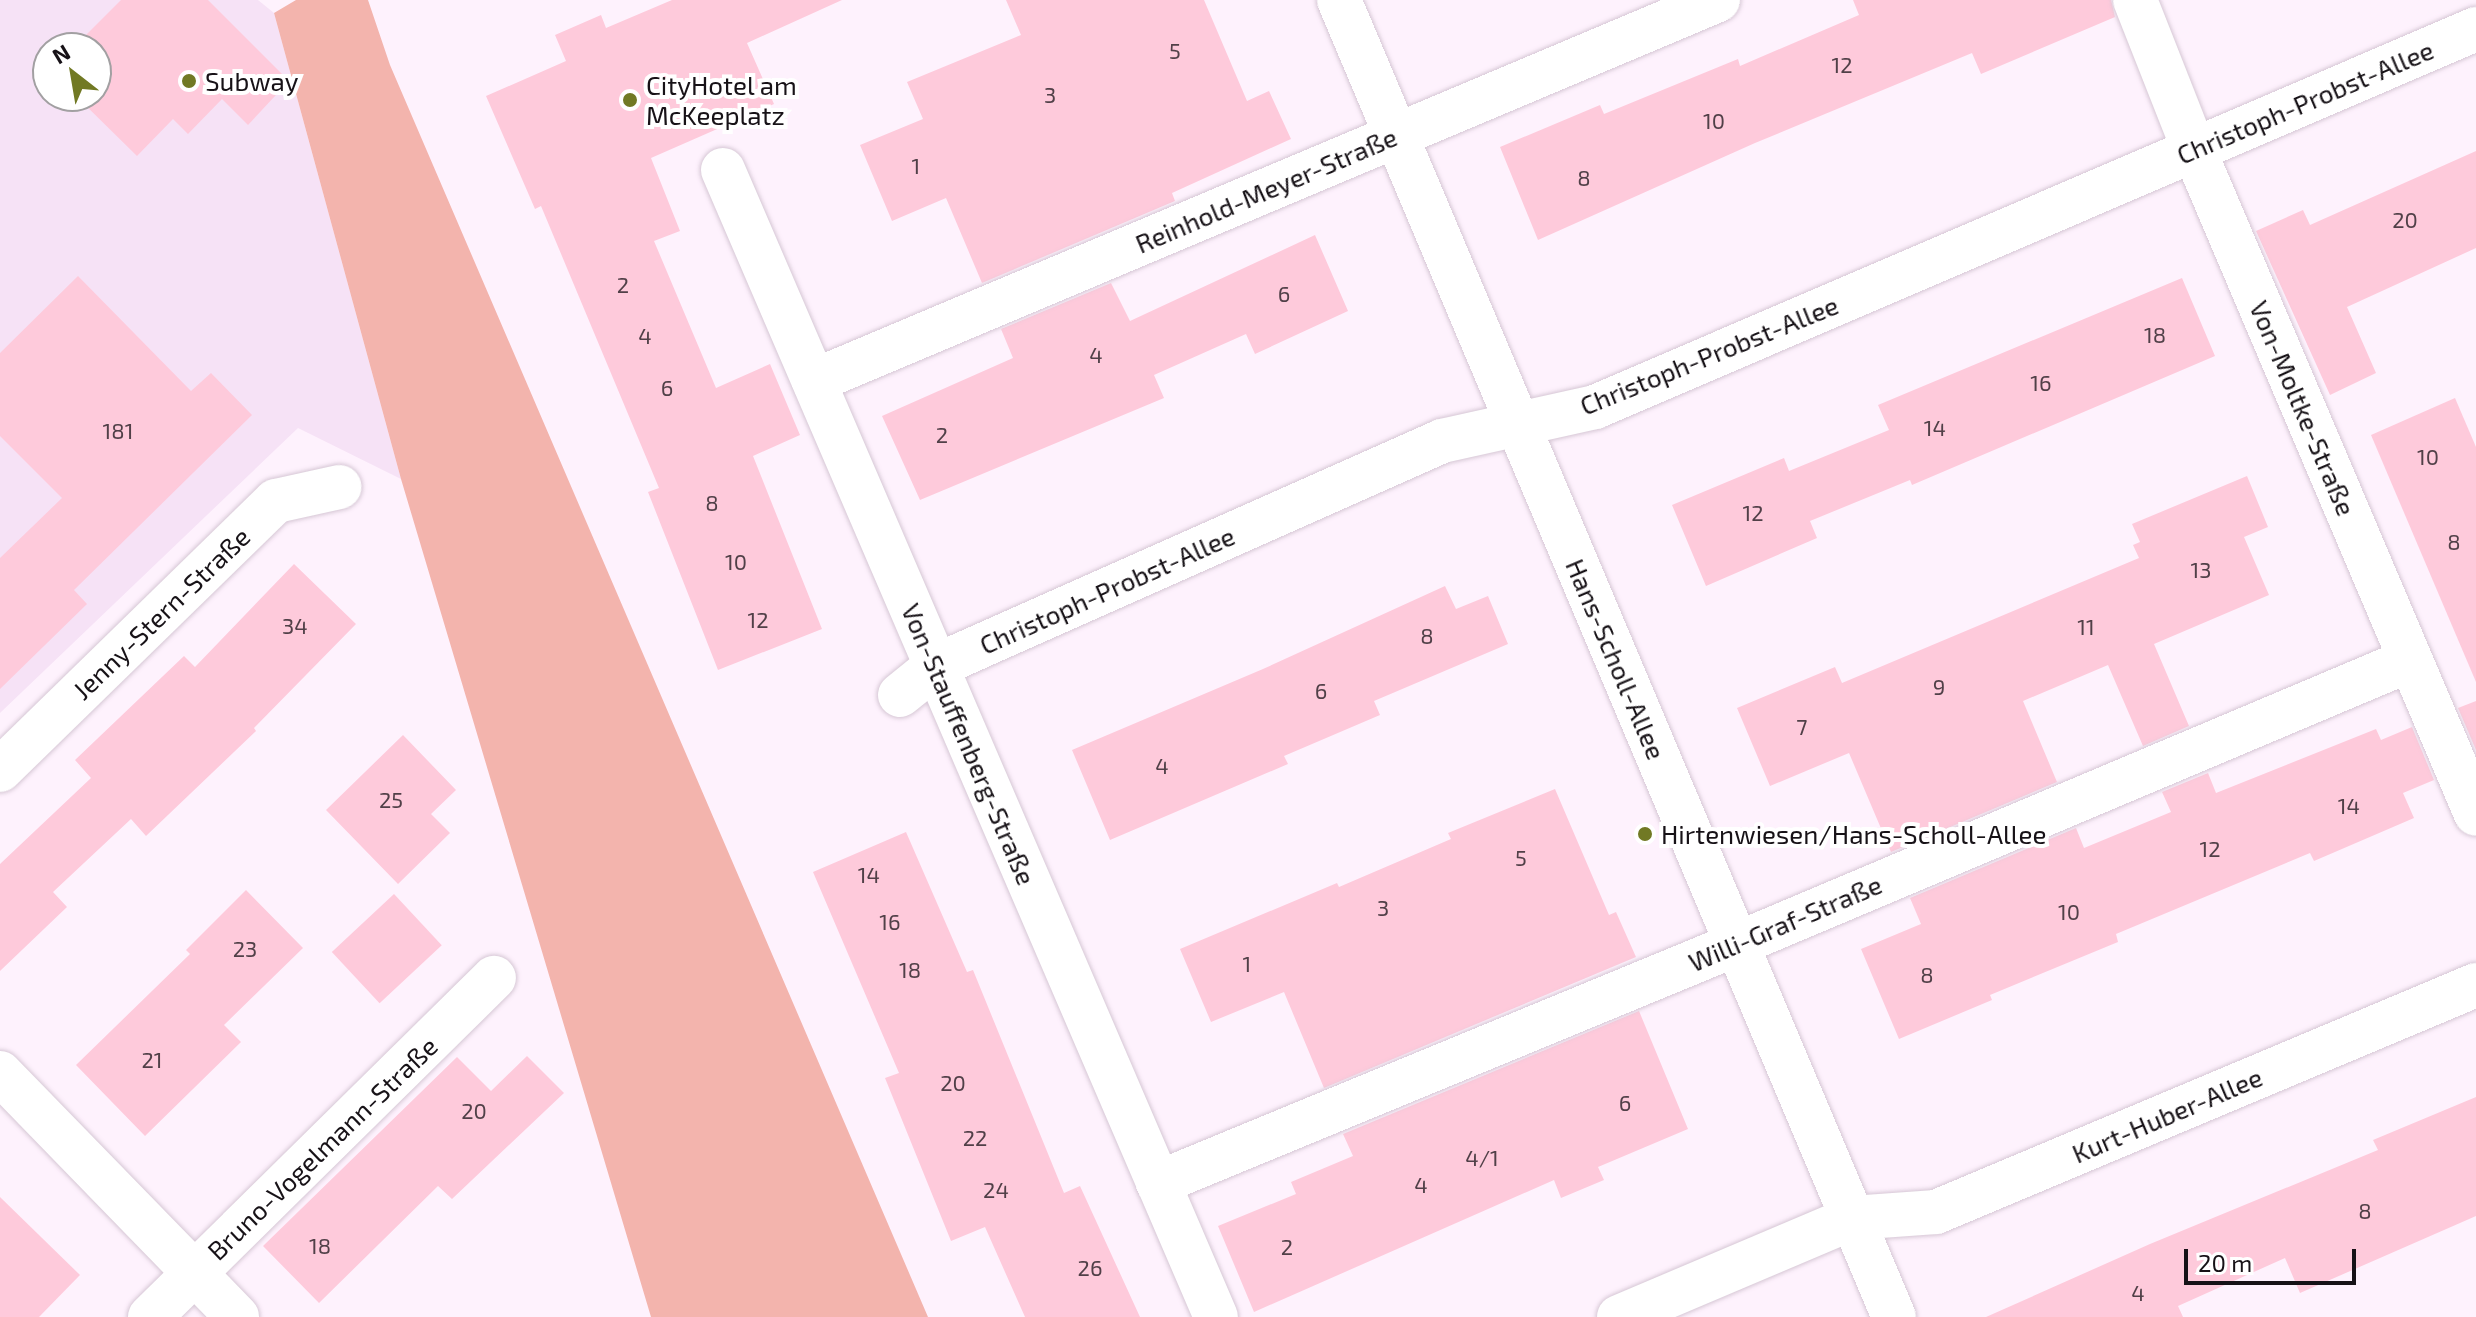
<!DOCTYPE html>
<meta charset="utf-8">
<style>
body{margin:0}
#map{position:relative;width:2476px;height:1317px;overflow:hidden;background:#fef2fd;font-family:"Exo 2",sans-serif}
div>[style]{position:absolute}
[style*='--x']{left:calc(var(--x)*1px);top:calc(var(--y)*1px);width:calc(var(--w)*1px);rotate:calc(var(--a)*1deg)}
.built>*{inset:0;background:#f6e2f6}
.green>*{inset:0;background:#f3b4ad}
.building>*{inset:0;background:#fecadb;transform-origin:0 0}
.roads{filter:drop-shadow(0 0 2px #d6c7d5) drop-shadow(0 0 2px #d6c7d5)}
.minor>*{height:44px;margin:-22px;padding:0 22px;transform-origin:22px;border-radius:22px;background:#fff}
.dots>*{width:22px;height:22px;translate:-50% -50%;box-sizing:border-box;border:4px solid #fff;border-radius:50%}
span{translate:-50% -50%;white-space:nowrap;text-align:center;line-height:1.15;-webkit-text-stroke:8px #fff;paint-order:stroke}
.number-label{font-size:22px;color:#514048}
.number-label span{-webkit-text-stroke-width:0}
.poi-label{font-size:26px;color:#171217}
.left{translate:0 -50%;text-align:left}
.street-label{font-size:26px;color:#171217}
.north{position:absolute;left:32px;top:32px;width:80px;height:80px;box-sizing:border-box;background:#fff;border:2px solid #a2a0a2;border-radius:50%;rotate:329deg;font-size:22px;font-weight:700;line-height:32px;text-align:center;color:#171217}
.north::after{content:'';display:block;margin:auto;width:28px;height:36px;background:#717924;clip-path:polygon(50% 0,100% 100%,50% 72%,0 100%)}
.scale{position:absolute;left:2184px;top:1249px;width:172px;height:36px;box-sizing:border-box;border:4px solid #171217;border-top:0;padding-left:10px;font-size:24px;line-height:28px;white-space:nowrap;color:#171217;-webkit-text-stroke:6px #fff;paint-order:stroke}
</style>
<div id="map">
<div class="built">
<i style="clip-path:polygon(evenodd,0 0,258px 0,274px 13px,401px 479px,298px 428px,0 713px,0 0,48px 48px,96px 48px,96px 96px,48px 96px,48px 48px)"></i>
</div>
<div class="green">
<i style="clip-path:polygon(296px 0,368px 0,390px 65px,928px 1317px,651px 1317px,401px 479px,274px 13px)"></i>
</div>
<div class="building">
<i style="clip-path:polygon(121px 0,208px 0,289px 81px,248px 125px,222px 99px,188px 134px,173px 119px,137px 156px,76px 96px,96px 96px,96px 48px,73px 48px)"></i>
<i style="clip-path:polygon(672px 0,842px 0,747px 43px,774px 104px,651px 158px,680px 231px,654px 241px,716px 388px,770px 364px,800px 435px,753px 456px,822px 629px,718px 670px,648px 492px,659px 488px,541px 206px,535px 209px,486px 96px,566px 61px,555px 35px,601px 15px,606px 28px)"></i>
<i style="clip-path:polygon(1006px 0,1204px 0,1247px 101px,1269px 91px,1291px 139px,1172px 193px,1175px 201px,982px 283px,946px 198px,892px 221px,860px 145px,923px 119px,907px 82px,1021px 35px)"></i>
<i style="clip-path:polygon(1853px 0,2111px 0,2115px 17px,1981px 74px,1972px 53px,1755px 143px,1538px 240px,1500px 147px,1600px 105px,1604px 114px,1738px 59px,1740px 66px,1859px 15px)"></i>
<i style="clip-path:polygon(2476px 151px,2476px 248px,2347px 307px,2376px 373px,2330px 395px,2256px 231px,2303px 210px,2310px 225px)"></i>
<i style="clip-path:polygon(1315px 235px,1348px 311px,1255px 354px,1246px 334px,1154px 375px,1164px 398px,920px 500px,882px 416px,1013px 358px,1001px 329px,1111px 283px,1130px 321px)"></i>
<i style="clip-path:polygon(78px 276px,191px 391px,211px 373px,252px 415px,74px 590px,87px 604px,0 689px,0 558px,62px 498px,0 436px,0 353px)"></i>
<i style="clip-path:polygon(2182px 278px,2215px 356px,1912px 485px,1910px 480px,1810px 521px,1817px 538px,1706px 586px,1672px 505px,1784px 458px,1789px 471px,1889px 430px,1878px 405px)"></i>
<i style="clip-path:polygon(2455px 398px,2476px 447px,2476px 682px,2371px 435px)"></i>
<i style="clip-path:polygon(2247px 476px,2268px 527px,2244px 537px,2269px 595px,2154px 644px,2189px 726px,2143px 746px,2108px 665px,2023px 701px,2057px 782px,1891px 852px,1849px 753px,1770px 786px,1737px 708px,1835px 667px,1842px 683px,2139px 558px,2133px 545px,2140px 542px,2132px 524px)"></i>
<i style="clip-path:polygon(294px 564px,356px 624px,254px 728px,256px 731px,146px 836px,131px 819px,53px 892px,67px 907px,0 971px,0 864px,91px 778px,75px 760px,184px 656px,195px 667px)"></i>
<i style="clip-path:polygon(1445px 586px,1456px 609px,1488px 596px,1508px 644px,1374px 701px,1380px 715px,1284px 756px,1288px 764px,1110px 840px,1072px 750px,1263px 669px)"></i>
<i style="clip-path:polygon(2476px 701px,2476px 750px,2458px 708px)"></i>
<i style="clip-path:polygon(2412px 727px,2434px 780px,2403px 793px,2414px 818px,2314px 861px,2310px 853px,2116px 934px,2118px 942px,1990px 995px,1992px 1000px,1899px 1039px,1861px 949px,1921px 924px,1910px 898px,2076px 828px,2084px 848px,2171px 812px,2162px 792px,2208px 773px,2216px 793px,2376px 729px,2381px 740px)"></i>
<i style="clip-path:polygon(403px 735px,456px 790px,431px 814px,450px 833px,398px 884px,326px 810px)"></i>
<i style="clip-path:polygon(1555px 789px,1609px 915px,1616px 912px,1636px 957px,1324px 1088px,1284px 992px,1211px 1022px,1180px 949px,1337px 883px,1339px 887px,1451px 839px,1448px 833px)"></i>
<i style="clip-path:polygon(906px 832px,967px 972px,973px 970px,1064px 1193px,1080px 1186px,1140px 1317px,1025px 1317px,985px 1227px,951px 1241px,885px 1078px,899px 1073px,813px 872px)"></i>
<i style="clip-path:polygon(246px 890px,303px 948px,224px 1025px,241px 1042px,145px 1136px,76px 1065px,190px 954px,186px 950px)"></i>
<i style="left:394px;top:894px;width:70px;height:85px;rotate:47deg"></i>
<i style="clip-path:polygon(1639px 1011px,1688px 1129px,1598px 1167px,1604px 1180px,1561px 1198px,1554px 1180px,1254px 1312px,1218px 1226px,1296px 1194px,1291px 1182px,1353px 1156px,1343px 1134px)"></i>
<i style="clip-path:polygon(527px 1056px,564px 1093px,452px 1199px,438px 1186px,319px 1303px,263px 1246px,457px 1057px,491px 1091px)"></i>
<i style="clip-path:polygon(2476px 1097px,2476px 1216px,2300px 1293px,2285px 1258px,2178px 1306px,2183px 1317px,1986px 1317px,2150px 1244px,2378px 1150px,2373px 1140px)"></i>
<i style="clip-path:polygon(0 1197px,80px 1275px,39px 1317px,0 1317px)"></i>
</div>
<div class="roads">
<div class="minor">
<i style="--x:1339;--y:0;--w:1429;--a:67.15"></i>
<i style="--x:2135;--y:0;--w:161;--a:68.5"></i>
<i style="--x:2194;--y:150;--w:721;--a:66.99"></i>
<i style="--x:723;--y:170;--w:1248;--a:66.74"></i>
<i style="--x:814;--y:381;--w:981;--a:-22.85"></i>
<i style="--x:900;--y:695;--w:46;--a:-38.9"></i>
<i style="--x:936;--y:666;--w:554;--a:-23.97"></i>
<i style="--x:1442;--y:441;--w:157;--a:-12.5"></i>
<i style="--x:1595;--y:407;--w:959;--a:-23.22"></i>
<i style="--x:0;--y:770;--w:385;--a:-44.3"></i>
<i style="--x:276;--y:501;--w:65;--a:-12.5"></i>
<i style="--x:0;--y:1073;--w:340;--a:45.8"></i>
<i style="--x:1158;--y:1183;--w:626;--a:-22.43"></i>
<i style="--x:1737;--y:944;--w:730;--a:-22.88"></i>
<i style="--x:150;--y:1317;--w:483;--a:-44.6"></i>
<i style="--x:1619;--y:1317;--w:253;--a:-23"></i>
<i style="--x:1852;--y:1218;--w:84;--a:-4.1"></i>
<i style="--x:1936;--y:1212;--w:586;--a:-22.8"></i>
</div>
</div>
<div class="dots">
<i style="left:189px;top:81px;background:#717924"></i>
<i style="left:630px;top:100px;background:#717924"></i>
<i style="left:1645px;top:834px;background:#717924"></i>
</div>
<div class="number-label">
<span style="left:1175px;top:51px">5</span>
<span style="left:1842px;top:65px">12</span>
<span style="left:1050px;top:95px">3</span>
<span style="left:1714px;top:121px">10</span>
<span style="left:916px;top:166px">1</span>
<span style="left:1584px;top:178px">8</span>
<span style="left:2405px;top:220px">20</span>
<span style="left:623px;top:285px">2</span>
<span style="left:1284px;top:294px">6</span>
<span style="left:2155px;top:335px">18</span>
<span style="left:645px;top:336px">4</span>
<span style="left:1096px;top:355px">4</span>
<span style="left:2041px;top:383px">16</span>
<span style="left:667px;top:388px">6</span>
<span style="left:1935px;top:428px">14</span>
<span style="left:118px;top:431px">181</span>
<span style="left:942px;top:435px">2</span>
<span style="left:2428px;top:457px">10</span>
<span style="left:712px;top:503px">8</span>
<span style="left:1753px;top:513px">12</span>
<span style="left:2454px;top:542px">8</span>
<span style="left:736px;top:562px">10</span>
<span style="left:2201px;top:570px">13</span>
<span style="left:758px;top:620px">12</span>
<span style="left:295px;top:626px">34</span>
<span style="left:2086px;top:627px">11</span>
<span style="left:1427px;top:636px">8</span>
<span style="left:1939px;top:687px">9</span>
<span style="left:1321px;top:691px">6</span>
<span style="left:1802px;top:727px">7</span>
<span style="left:1162px;top:766px">4</span>
<span style="left:391px;top:800px">25</span>
<span style="left:2349px;top:806px">14</span>
<span style="left:2210px;top:849px">12</span>
<span style="left:1521px;top:858px">5</span>
<span style="left:869px;top:875px">14</span>
<span style="left:1383px;top:908px">3</span>
<span style="left:2069px;top:912px">10</span>
<span style="left:890px;top:922px">16</span>
<span style="left:245px;top:949px">23</span>
<span style="left:1247px;top:964px">1</span>
<span style="left:910px;top:970px">18</span>
<span style="left:1927px;top:975px">8</span>
<span style="left:152px;top:1060px">21</span>
<span style="left:953px;top:1083px">20</span>
<span style="left:1625px;top:1103px">6</span>
<span style="left:474px;top:1111px">20</span>
<span style="left:975px;top:1138px">22</span>
<span style="left:1482px;top:1158px">4/1</span>
<span style="left:1421px;top:1185px">4</span>
<span style="left:996px;top:1190px">24</span>
<span style="left:2365px;top:1211px">8</span>
<span style="left:320px;top:1246px">18</span>
<span style="left:1287px;top:1247px">2</span>
<span style="left:1090px;top:1268px">26</span>
<span style="left:2138px;top:1293px">4</span>
</div>
<div class="poi-label">
<span class="left" style="left:205px;top:81px">Subway</span>
<span class="left" style="left:646px;top:100px">CityHotel am<br>McKeeplatz</span>
<span class="left" style="left:1661px;top:834px">Hirtenwiesen/Hans-Scholl-Allee</span>
</div>
<div class="street-label">
<span style="left:2305px;top:102px;rotate:-23deg">Christoph-Probst-Allee</span>
<span style="left:1266px;top:190px;rotate:-23deg">Reinhold-Meyer-Straße</span>
<span style="left:1709px;top:355px;rotate:-22deg">Christoph-Probst-Allee</span>
<span style="left:2303px;top:408px;rotate:67deg">Von-Moltke-Straße</span>
<span style="left:1107px;top:590px;rotate:-24deg">Christoph-Probst-Allee</span>
<span style="left:161px;top:613px;rotate:-44deg">Jenny-Stern-Straße</span>
<span style="left:1616px;top:659px;rotate:67deg">Hans-Scholl-Allee</span>
<span style="left:969px;top:744px;rotate:67deg">Von-Stauffenberg-Straße</span>
<span style="left:1785px;top:923px;rotate:-23deg">Willi-Graf-Straße</span>
<span style="left:2167px;top:1115px;rotate:-23deg">Kurt-Huber-Allee</span>
<span style="left:322px;top:1148px;rotate:-44deg">Bruno-Vogelmann-Straße</span>
</div>
<div class="north">N</div>
<div class="scale">20 m</div>
</div>
